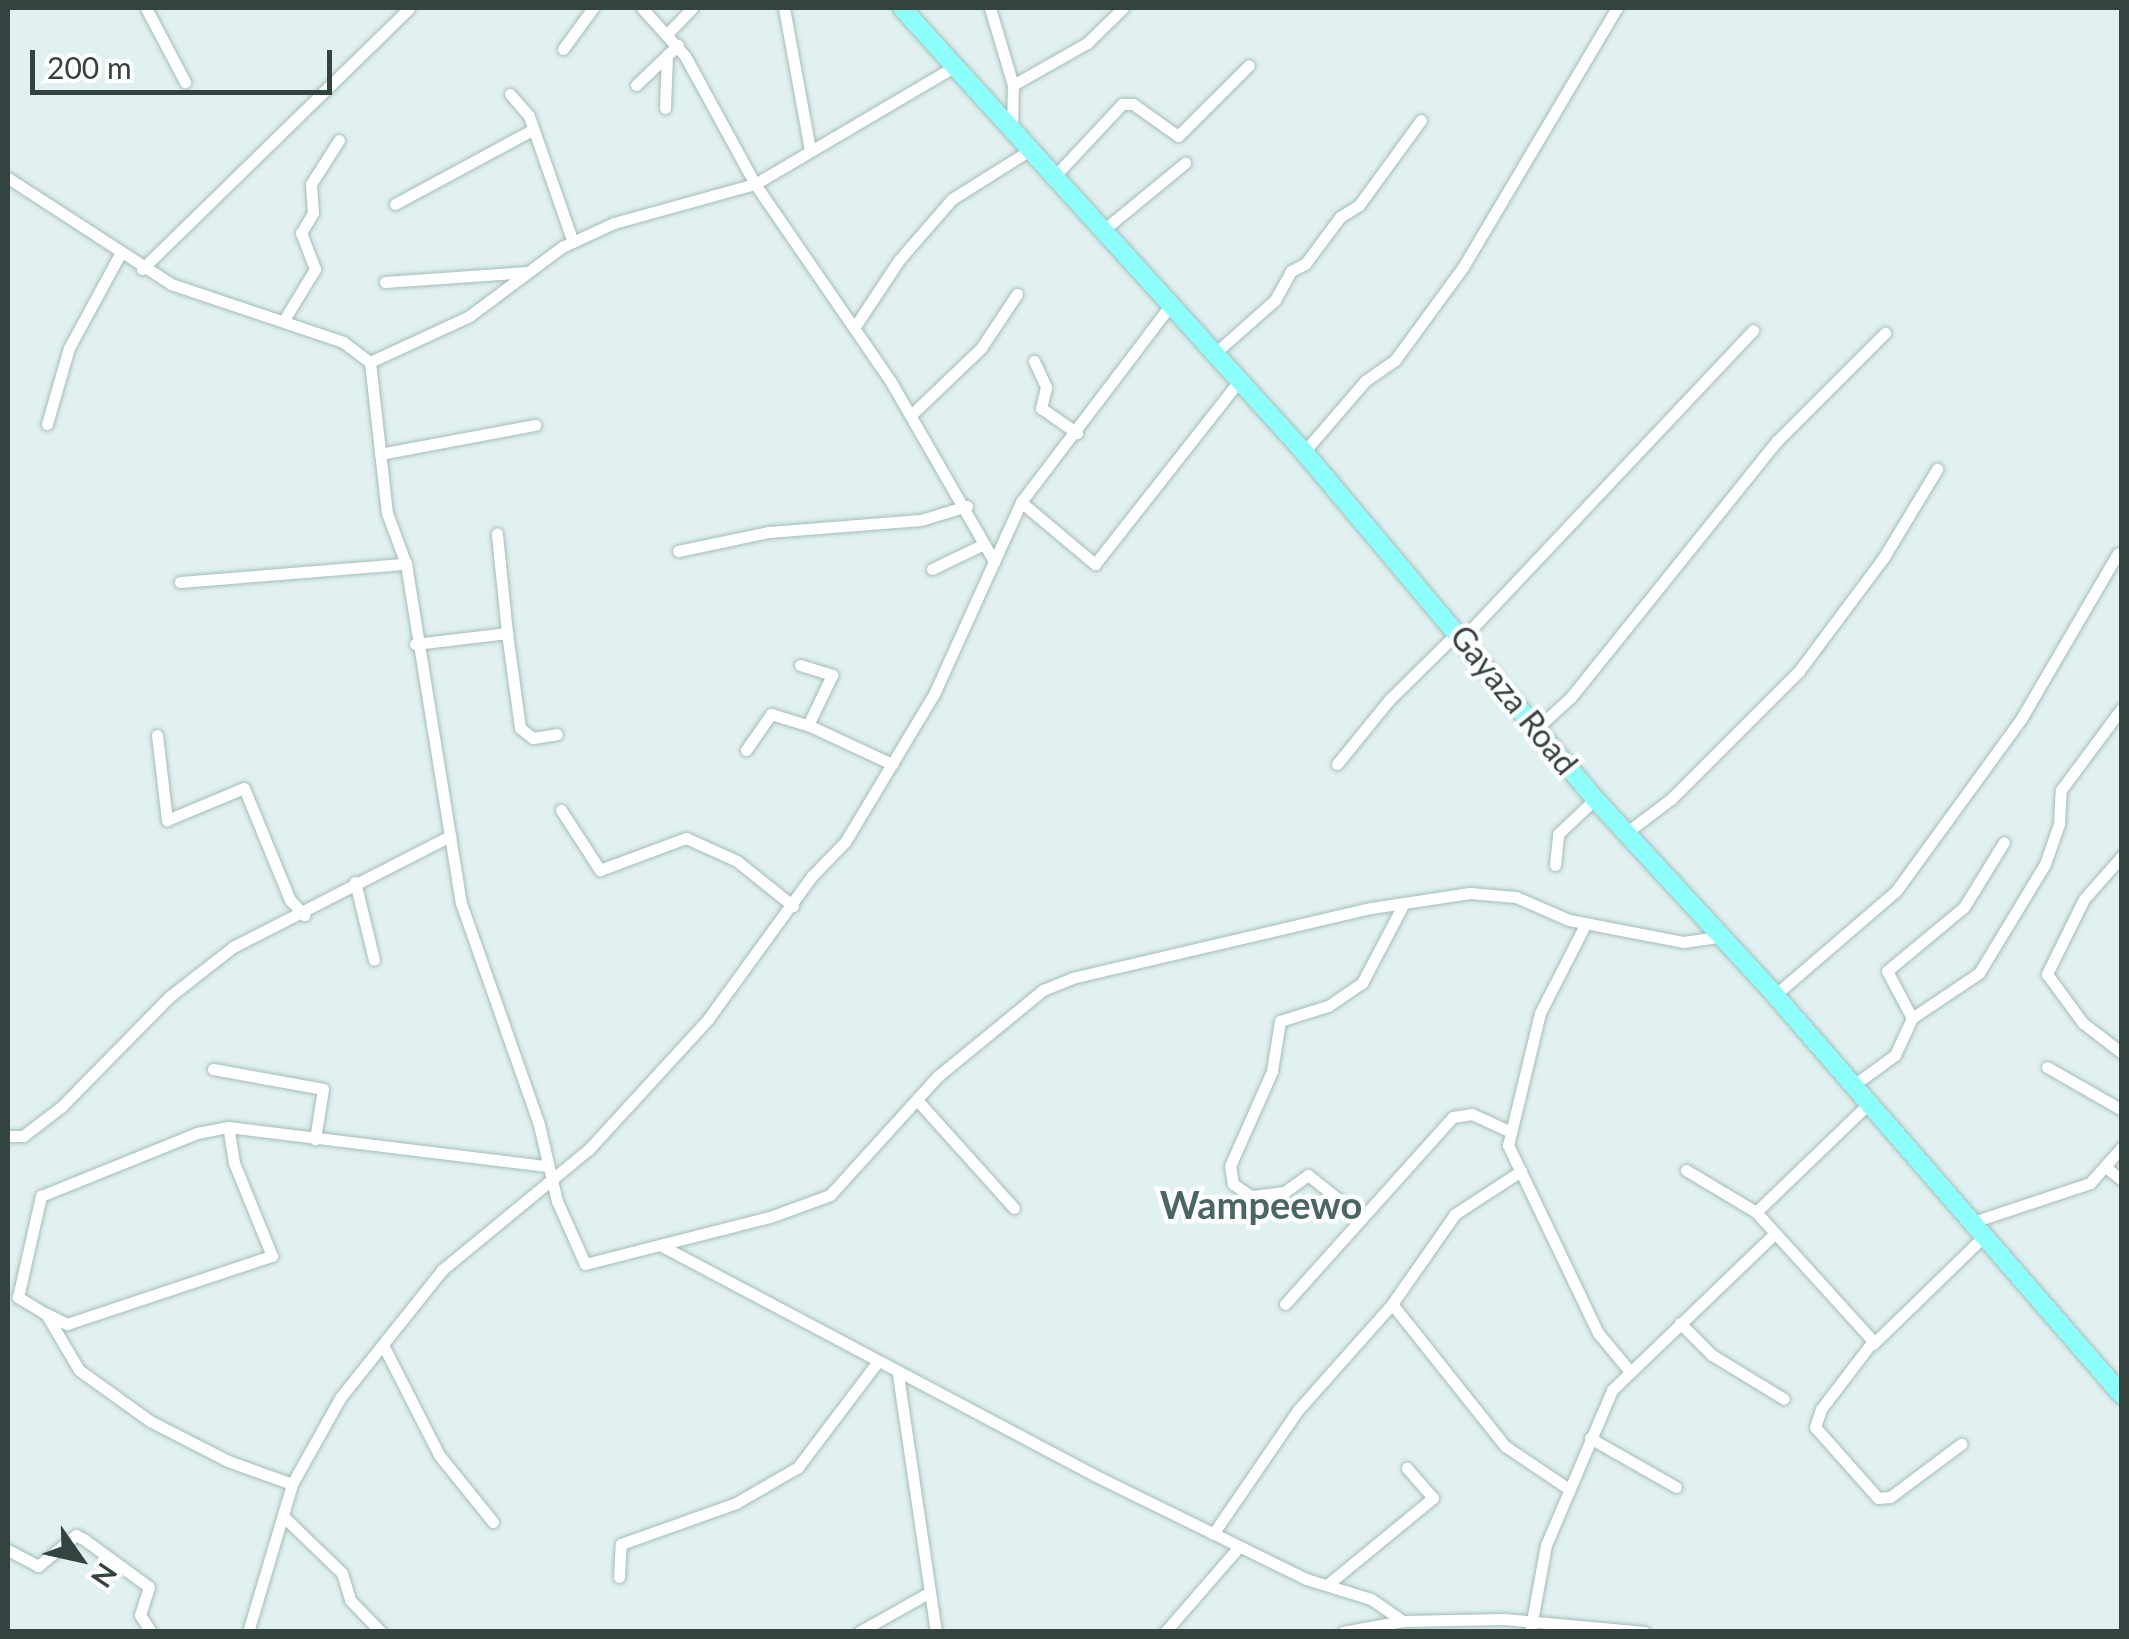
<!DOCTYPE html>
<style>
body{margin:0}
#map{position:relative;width:2129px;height:1639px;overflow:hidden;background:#e1f1f1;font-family:Lato,sans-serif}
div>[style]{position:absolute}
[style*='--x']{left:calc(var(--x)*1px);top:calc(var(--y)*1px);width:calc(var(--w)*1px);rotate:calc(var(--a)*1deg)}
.roads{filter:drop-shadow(0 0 2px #a4bdba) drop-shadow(0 0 2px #a4bdba)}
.minor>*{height:11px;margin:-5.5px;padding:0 5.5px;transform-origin:5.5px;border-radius:5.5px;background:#fff}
.primary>*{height:18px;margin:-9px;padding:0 9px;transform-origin:9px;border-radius:9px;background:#8dfffb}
span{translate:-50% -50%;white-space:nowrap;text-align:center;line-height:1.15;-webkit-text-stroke:9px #fff;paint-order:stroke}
.street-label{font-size:32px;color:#324340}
.quarter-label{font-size:38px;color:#496662;font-weight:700}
.frame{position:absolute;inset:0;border:10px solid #324340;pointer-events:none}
.north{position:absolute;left:30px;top:1509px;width:100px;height:100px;-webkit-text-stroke:8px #fff;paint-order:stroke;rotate:124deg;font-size:28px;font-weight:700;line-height:40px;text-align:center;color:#324340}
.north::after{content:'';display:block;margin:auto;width:35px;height:45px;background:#324340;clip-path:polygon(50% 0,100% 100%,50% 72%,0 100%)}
.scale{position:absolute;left:30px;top:50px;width:302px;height:45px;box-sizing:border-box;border:5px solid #324340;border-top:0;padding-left:12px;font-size:30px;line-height:35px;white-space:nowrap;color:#324340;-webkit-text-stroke:8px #fff;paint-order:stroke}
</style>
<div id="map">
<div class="roads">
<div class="minor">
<i style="--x:146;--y:8;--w:84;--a:62.2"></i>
<i style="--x:642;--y:8;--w:64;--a:48.1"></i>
<i style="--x:685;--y:56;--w:146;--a:61.3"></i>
<i style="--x:755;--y:184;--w:240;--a:55.5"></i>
<i style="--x:891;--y:382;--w:207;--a:60.1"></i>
<i style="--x:784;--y:8;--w:143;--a:79.6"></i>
<i style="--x:990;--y:8;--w:80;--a:73.4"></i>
<i style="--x:1013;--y:85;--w:45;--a:91.3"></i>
<i style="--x:669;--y:32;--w:33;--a:-46"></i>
<i style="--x:563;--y:49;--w:51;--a:-53.8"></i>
<i style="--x:636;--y:85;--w:58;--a:-43.6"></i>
<i style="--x:1013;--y:85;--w:85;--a:-29.6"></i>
<i style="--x:1087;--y:43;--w:50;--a:-44.2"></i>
<i style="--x:510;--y:94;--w:29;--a:49"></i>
<i style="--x:529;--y:116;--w:133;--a:70.8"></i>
<i style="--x:665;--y:108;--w:53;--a:-87.8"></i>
<i style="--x:8;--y:178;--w:194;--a:33"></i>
<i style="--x:171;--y:284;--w:182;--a:18.6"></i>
<i style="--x:343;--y:342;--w:34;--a:37"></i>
<i style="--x:370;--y:362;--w:152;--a:83.6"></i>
<i style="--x:387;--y:513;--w:54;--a:69.6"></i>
<i style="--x:406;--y:564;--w:343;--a:80.8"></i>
<i style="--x:461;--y:903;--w:235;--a:70.6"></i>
<i style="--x:539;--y:1125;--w:78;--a:76.7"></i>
<i style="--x:557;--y:1201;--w:69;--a:66"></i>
<i style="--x:585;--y:1264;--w:191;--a:-14.3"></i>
<i style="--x:770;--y:1217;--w:64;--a:-20.1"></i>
<i style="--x:830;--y:1195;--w:161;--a:-47.8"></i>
<i style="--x:938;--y:1076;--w:136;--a:-39.3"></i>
<i style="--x:1043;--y:990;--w:31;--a:-22"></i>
<i style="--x:1072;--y:978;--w:307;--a:-13.2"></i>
<i style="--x:1371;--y:908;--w:100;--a:-8.6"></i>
<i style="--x:1470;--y:893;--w:46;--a:5"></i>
<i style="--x:1516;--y:897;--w:58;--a:23.5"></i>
<i style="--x:1569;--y:920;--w:116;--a:10.9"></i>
<i style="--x:1683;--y:942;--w:35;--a:-8"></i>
<i style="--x:1052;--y:179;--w:103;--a:-47"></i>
<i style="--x:1122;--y:104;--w:11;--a:0"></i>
<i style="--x:1133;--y:104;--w:55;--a:35.4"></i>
<i style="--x:1178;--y:136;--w:100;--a:-45"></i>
<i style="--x:395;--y:204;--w:156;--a:-28.4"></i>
<i style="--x:1101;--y:232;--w:109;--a:-39.4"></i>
<i style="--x:142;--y:269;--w:373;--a:-44.3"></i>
<i style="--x:385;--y:282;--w:143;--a:-4"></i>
<i style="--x:284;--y:320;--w:60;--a:-58.7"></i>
<i style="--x:315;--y:269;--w:39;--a:-111"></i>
<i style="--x:301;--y:233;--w:23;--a:-59"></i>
<i style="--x:313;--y:213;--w:29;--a:-94"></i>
<i style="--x:311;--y:184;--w:52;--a:-57.5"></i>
<i style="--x:854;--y:328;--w:82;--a:-56.5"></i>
<i style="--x:899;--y:260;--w:81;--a:-49"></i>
<i style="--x:952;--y:199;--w:89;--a:-32.1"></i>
<i style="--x:1214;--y:354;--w:81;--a:-41.5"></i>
<i style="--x:1275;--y:300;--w:33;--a:-61"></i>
<i style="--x:1291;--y:271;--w:16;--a:-27"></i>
<i style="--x:1305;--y:264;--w:59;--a:-53.3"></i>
<i style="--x:1340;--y:217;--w:22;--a:-32"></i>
<i style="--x:1359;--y:205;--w:105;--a:-53.9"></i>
<i style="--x:1034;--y:361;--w:29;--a:65"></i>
<i style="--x:1046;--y:387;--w:22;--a:103"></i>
<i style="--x:1041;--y:408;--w:44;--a:34.8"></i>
<i style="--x:370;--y:362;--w:108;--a:-24.7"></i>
<i style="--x:468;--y:317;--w:117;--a:-36.7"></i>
<i style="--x:562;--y:247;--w:57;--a:-24.8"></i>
<i style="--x:614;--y:223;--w:146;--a:-15.5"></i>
<i style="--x:755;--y:184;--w:231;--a:-30.5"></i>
<i style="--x:911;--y:415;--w:97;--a:-43.7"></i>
<i style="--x:981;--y:348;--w:65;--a:-56.3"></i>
<i style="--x:47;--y:424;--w:79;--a:-73.9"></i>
<i style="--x:69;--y:348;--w:107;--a:-61.5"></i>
<i style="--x:1304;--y:452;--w:94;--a:-49.3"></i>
<i style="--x:1365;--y:381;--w:37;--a:-35"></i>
<i style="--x:1395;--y:360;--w:115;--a:-53.8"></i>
<i style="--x:1463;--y:267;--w:301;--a:-59.3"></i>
<i style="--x:380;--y:454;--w:158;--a:-10.6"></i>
<i style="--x:1021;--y:502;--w:97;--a:40"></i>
<i style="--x:1095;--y:564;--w:233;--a:-51.8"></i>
<i style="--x:678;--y:551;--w:93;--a:-11.8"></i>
<i style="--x:769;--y:532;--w:152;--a:-4.5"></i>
<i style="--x:921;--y:520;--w:48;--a:-16.9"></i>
<i style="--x:932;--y:569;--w:58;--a:-25.7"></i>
<i style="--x:180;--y:582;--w:227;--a:-4.6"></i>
<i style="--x:507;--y:633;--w:96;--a:82.2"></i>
<i style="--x:520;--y:728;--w:16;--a:38"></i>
<i style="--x:533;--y:738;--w:24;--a:-9"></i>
<i style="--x:1463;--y:638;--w:423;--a:-46.7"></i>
<i style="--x:415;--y:644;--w:93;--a:-6.8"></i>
<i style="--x:507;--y:633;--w:100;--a:-95.8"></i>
<i style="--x:800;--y:665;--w:34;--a:17"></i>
<i style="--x:832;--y:675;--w:55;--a:115.6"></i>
<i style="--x:808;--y:725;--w:93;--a:24.9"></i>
<i style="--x:1536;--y:729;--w:47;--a:-42.4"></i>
<i style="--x:1571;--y:697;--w:329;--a:-51.2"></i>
<i style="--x:1777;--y:441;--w:153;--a:-45"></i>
<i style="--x:157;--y:735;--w:86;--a:83.3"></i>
<i style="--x:167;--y:820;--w:83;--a:-22.6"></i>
<i style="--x:244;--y:788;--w:121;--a:67.7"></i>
<i style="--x:290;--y:900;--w:21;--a:47"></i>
<i style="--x:746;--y:750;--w:44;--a:-55.2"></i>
<i style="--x:771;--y:714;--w:39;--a:17"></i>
<i style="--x:1337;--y:764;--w:82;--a:-50.9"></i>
<i style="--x:1389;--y:700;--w:97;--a:-44.6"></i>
<i style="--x:561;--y:810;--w:72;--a:57"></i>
<i style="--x:600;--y:870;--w:92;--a:-20.4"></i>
<i style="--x:686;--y:838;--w:56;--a:24.3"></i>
<i style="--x:737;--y:861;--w:72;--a:38.8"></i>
<i style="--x:1626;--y:833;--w:56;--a:-37.1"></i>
<i style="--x:1671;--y:799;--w:181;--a:-45"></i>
<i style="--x:1799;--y:671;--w:142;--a:-53.3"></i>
<i style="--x:1884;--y:557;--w:103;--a:-58.9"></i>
<i style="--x:2122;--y:856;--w:57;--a:131.5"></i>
<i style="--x:2084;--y:899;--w:84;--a:116.3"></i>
<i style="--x:2047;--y:974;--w:61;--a:53.7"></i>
<i style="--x:2083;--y:1023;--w:49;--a:37.6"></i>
<i style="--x:1555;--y:865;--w:31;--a:-84"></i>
<i style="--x:1558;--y:834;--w:51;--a:-43.4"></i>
<i style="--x:355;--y:882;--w:80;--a:76.3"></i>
<i style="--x:1586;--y:923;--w:101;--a:117.1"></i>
<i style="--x:1540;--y:1013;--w:136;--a:103.6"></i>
<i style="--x:1508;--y:1145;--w:208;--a:64.4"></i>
<i style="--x:1598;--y:1333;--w:47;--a:50.2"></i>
<i style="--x:1775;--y:995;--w:160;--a:-40.7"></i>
<i style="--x:1896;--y:891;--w:213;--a:-54"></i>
<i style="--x:2021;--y:719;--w:192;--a:-59.7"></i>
<i style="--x:1912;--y:1018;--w:53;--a:-118"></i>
<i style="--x:1887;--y:971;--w:100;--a:-39.7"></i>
<i style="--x:1964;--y:907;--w:76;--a:-58.4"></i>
<i style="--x:2047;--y:1067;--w:86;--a:29.8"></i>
<i style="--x:213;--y:1069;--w:112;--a:10.3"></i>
<i style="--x:323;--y:1089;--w:51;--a:99.1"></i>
<i style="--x:1851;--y:1087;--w:54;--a:-36"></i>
<i style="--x:1895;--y:1055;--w:41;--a:-65.3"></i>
<i style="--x:1912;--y:1018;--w:81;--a:-33.9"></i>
<i style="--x:1979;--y:973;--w:127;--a:-58.8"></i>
<i style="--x:2045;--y:864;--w:42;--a:-70.7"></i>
<i style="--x:2059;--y:824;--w:34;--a:-87"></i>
<i style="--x:2061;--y:790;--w:102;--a:-53.4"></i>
<i style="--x:917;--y:1100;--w:145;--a:48.1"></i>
<i style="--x:8;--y:1136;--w:15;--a:0"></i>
<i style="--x:23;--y:1136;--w:48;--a:-37.3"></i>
<i style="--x:61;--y:1107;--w:154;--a:-45.5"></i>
<i style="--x:169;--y:997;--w:81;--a:-38"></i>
<i style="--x:233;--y:947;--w:244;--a:-27.1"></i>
<i style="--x:2108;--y:1169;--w:18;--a:38"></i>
<i style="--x:1686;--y:1170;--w:82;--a:31"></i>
<i style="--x:1756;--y:1212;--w:174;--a:47.8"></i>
<i style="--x:1873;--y:1341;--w:86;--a:127.4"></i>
<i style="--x:1821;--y:1409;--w:19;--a:108"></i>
<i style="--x:1815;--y:1427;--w:95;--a:48.4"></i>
<i style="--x:1878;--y:1498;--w:12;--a:-5"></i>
<i style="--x:1890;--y:1497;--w:89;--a:-36.7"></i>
<i style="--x:1756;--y:1212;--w:154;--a:-43.9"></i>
<i style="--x:1362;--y:1218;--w:69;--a:-141.5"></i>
<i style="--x:1308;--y:1175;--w:29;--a:144"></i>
<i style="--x:1285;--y:1192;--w:34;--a:173"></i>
<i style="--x:1251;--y:1196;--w:22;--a:-146"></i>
<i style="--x:1233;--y:1184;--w:18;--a:-99"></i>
<i style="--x:1230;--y:1166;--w:104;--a:-66.1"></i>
<i style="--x:1272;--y:1071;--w:51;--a:-80.9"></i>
<i style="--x:1280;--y:1021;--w:50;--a:-17.4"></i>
<i style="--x:1328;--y:1006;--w:41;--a:-34.1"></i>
<i style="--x:1362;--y:983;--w:90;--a:-62.3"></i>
<i style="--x:1970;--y:1223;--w:126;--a:-18.4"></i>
<i style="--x:2090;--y:1183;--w:48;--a:-48.4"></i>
<i style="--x:660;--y:1245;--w:491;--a:27.9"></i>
<i style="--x:1094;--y:1475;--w:236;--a:26.1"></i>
<i style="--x:1306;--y:1579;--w:68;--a:17.1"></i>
<i style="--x:1371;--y:1599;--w:39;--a:35"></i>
<i style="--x:1285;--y:1304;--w:251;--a:-48.1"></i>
<i style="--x:1453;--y:1117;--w:19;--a:-9"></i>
<i style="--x:1472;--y:1114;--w:41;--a:24.7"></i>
<i style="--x:1392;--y:1304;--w:181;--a:51.5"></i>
<i style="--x:1505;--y:1446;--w:77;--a:33.9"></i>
<i style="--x:47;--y:1314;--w:22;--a:27"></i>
<i style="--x:67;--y:1324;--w:216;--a:-18.4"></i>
<i style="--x:272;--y:1256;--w:100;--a:-112.2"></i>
<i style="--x:234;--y:1163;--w:36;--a:-99"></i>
<i style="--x:1680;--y:1323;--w:45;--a:45"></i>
<i style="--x:1712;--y:1355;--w:84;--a:31.4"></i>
<i style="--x:1873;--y:1344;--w:155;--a:-44.2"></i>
<i style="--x:383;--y:1345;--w:123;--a:63"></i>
<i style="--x:439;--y:1455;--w:86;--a:51.1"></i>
<i style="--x:898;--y:1375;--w:260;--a:81.6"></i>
<i style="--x:1590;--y:1438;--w:99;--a:29.7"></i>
<i style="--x:292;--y:1484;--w:68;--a:-160.2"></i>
<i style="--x:228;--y:1461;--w:88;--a:-152.9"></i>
<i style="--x:150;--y:1421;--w:87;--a:-144.3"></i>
<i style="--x:79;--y:1370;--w:65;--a:-120.5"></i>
<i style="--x:46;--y:1314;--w:33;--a:-149"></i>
<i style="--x:18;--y:1297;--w:104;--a:-77.2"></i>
<i style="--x:41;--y:1196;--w:168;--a:-22"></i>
<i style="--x:197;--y:1133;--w:32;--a:-11"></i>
<i style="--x:228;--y:1127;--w:319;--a:7"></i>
<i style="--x:285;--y:1518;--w:79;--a:44"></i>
<i style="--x:342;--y:1573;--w:28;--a:73"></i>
<i style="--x:350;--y:1600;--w:45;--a:45.9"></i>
<i style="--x:1213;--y:1534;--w:150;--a:-55.6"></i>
<i style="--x:1298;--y:1410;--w:142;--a:-48.4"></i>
<i style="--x:1392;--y:1304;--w:110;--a:-55"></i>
<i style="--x:1455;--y:1214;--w:79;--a:-33.1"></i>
<i style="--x:8;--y:1550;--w:34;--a:28"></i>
<i style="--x:38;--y:1566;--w:49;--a:-39.2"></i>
<i style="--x:76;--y:1535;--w:10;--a:29"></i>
<i style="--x:85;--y:1540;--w:79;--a:36.3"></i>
<i style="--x:149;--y:1587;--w:29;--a:108"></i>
<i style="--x:140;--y:1615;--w:20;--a:57"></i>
<i style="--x:619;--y:1577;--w:33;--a:-87"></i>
<i style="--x:621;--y:1544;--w:122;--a:-19.6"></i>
<i style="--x:736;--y:1503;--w:72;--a:-30.1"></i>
<i style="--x:798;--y:1467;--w:129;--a:-52.9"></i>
<i style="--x:1327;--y:1585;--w:137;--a:-39.4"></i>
<i style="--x:1433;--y:1498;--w:40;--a:-131"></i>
<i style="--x:248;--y:1632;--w:154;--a:-73.4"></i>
<i style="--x:292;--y:1484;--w:98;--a:-60.8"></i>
<i style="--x:340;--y:1398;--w:164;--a:-51.4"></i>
<i style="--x:442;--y:1270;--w:190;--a:-39.5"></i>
<i style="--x:589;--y:1149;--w:176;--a:-47.5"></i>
<i style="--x:708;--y:1019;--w:177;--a:-54"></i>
<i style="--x:812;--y:876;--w:47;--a:-45.9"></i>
<i style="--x:845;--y:842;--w:173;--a:-59"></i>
<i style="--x:934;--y:694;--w:211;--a:-65.6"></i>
<i style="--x:1021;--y:502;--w:243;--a:-52.8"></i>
<i style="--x:859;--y:1632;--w:81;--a:-29.4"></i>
<i style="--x:1165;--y:1632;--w:113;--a:-49"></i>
<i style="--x:1343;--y:1632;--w:61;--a:-10.4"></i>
<i style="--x:1403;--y:1621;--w:101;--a:-1.1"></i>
<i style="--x:1504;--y:1619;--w:141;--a:5.3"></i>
<i style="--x:1530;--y:1632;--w:88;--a:-79.6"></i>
<i style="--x:1546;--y:1545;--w:168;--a:-66.9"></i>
<i style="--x:1612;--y:1390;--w:225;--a:-43.9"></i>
</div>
<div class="primary">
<i style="--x:902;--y:8;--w:599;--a:47.84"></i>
<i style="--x:1304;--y:452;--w:453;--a:50"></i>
<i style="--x:1595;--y:799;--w:266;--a:47.4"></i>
<i style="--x:1775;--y:995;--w:530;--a:49.06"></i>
</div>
</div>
<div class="street-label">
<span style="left:1514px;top:700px;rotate:51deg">Gayaza Road</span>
</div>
<div class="quarter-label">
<span style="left:1261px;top:1205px">Wampeewo</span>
</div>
<div class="frame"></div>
<div class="north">N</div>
<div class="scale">200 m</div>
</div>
